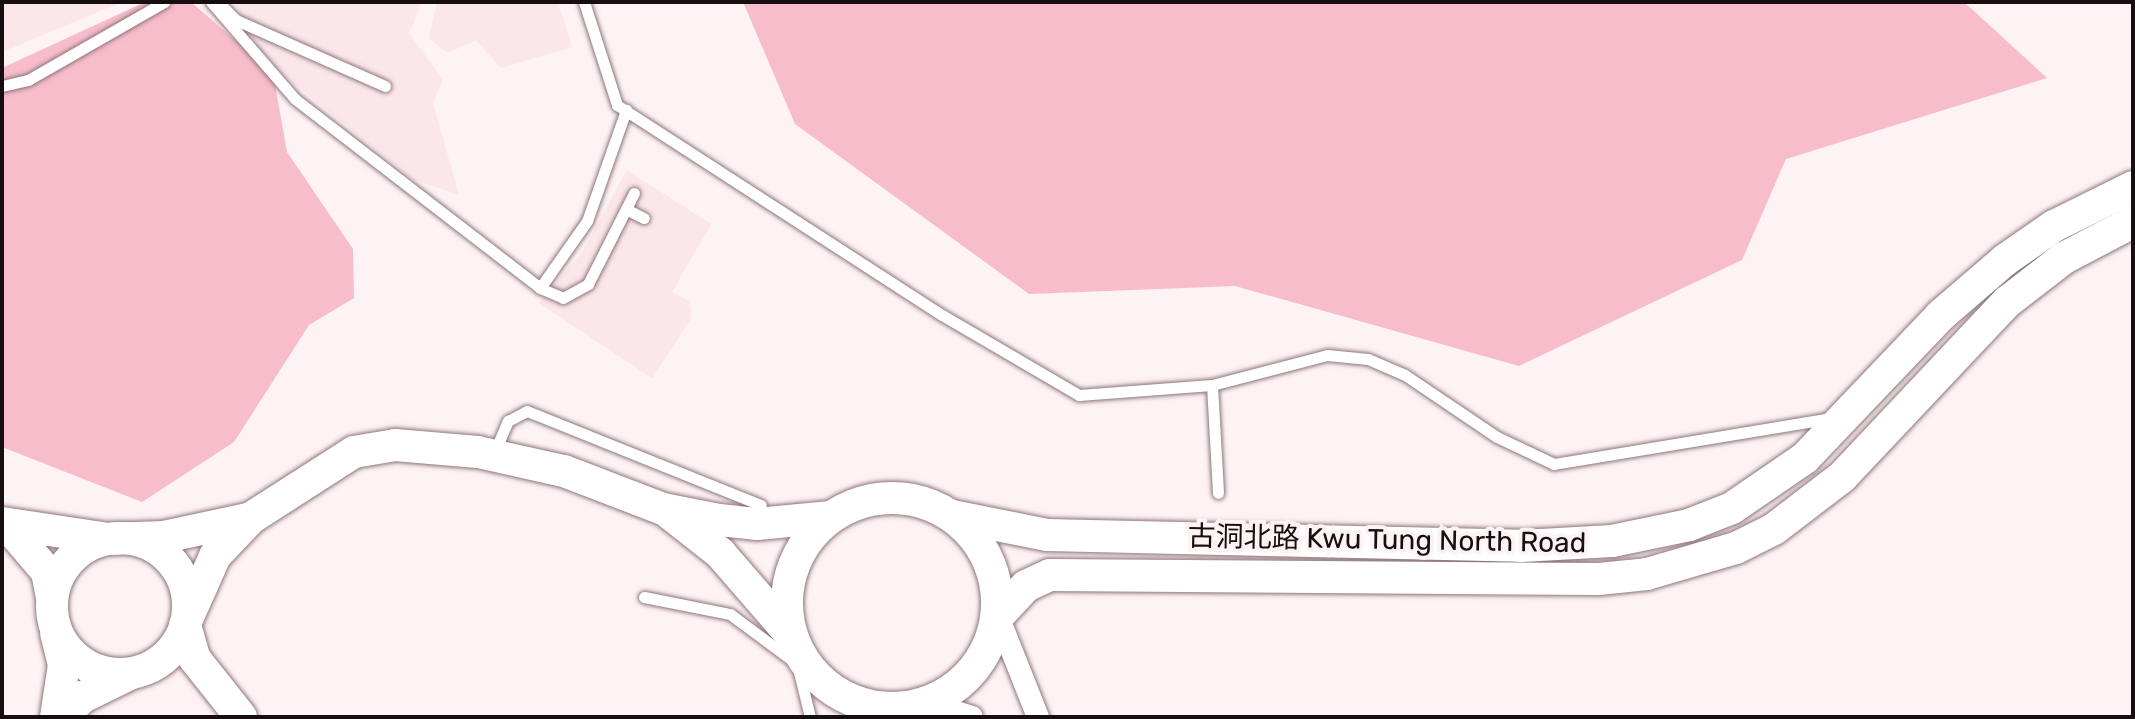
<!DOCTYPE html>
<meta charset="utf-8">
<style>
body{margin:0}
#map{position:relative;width:2135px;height:719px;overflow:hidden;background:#fdf2f4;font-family:Rubik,"Noto Sans SC",sans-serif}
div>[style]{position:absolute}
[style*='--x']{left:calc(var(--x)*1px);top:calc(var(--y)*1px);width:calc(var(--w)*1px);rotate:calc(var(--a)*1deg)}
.built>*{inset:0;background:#fbe6ea}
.green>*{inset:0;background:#f7bdca}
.roads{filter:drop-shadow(0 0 2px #8e767b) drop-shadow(0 0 2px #8e767b)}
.lane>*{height:11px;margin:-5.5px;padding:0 5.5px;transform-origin:5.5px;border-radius:5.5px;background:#fff}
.street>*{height:22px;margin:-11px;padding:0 11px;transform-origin:11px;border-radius:11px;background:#fff}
.secondary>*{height:32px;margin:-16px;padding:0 16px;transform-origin:16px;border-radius:16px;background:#fff}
.secondary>.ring{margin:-16px;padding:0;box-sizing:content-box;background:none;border:32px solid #fff;border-radius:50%}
span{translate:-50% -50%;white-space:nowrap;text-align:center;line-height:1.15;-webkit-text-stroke:8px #fdf2f4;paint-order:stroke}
.street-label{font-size:28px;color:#160e10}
.frame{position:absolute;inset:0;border:4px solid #160e10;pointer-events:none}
</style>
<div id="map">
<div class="built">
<i style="clip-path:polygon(2px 2px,122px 2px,2px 52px)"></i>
<i style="clip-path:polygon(235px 2px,422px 2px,409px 33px,443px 80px,433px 103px,459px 195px,412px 179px,265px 60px)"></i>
<i style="clip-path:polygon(437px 2px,558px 2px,572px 47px,501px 68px,476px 40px,448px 53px,429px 39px)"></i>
<i style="clip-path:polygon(627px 170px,711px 224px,672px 292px,689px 301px,692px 317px,652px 378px,539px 303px,583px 251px)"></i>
</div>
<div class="green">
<i style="clip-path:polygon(145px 2px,191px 2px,273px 73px,287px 152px,353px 249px,354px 298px,309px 325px,234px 442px,142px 502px,2px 447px,2px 68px)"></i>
<i style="clip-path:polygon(743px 2px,1964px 2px,2047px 78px,1786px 159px,1742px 260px,1519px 366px,1235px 286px,1029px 294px,795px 124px)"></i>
</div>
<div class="roads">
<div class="lane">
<i style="--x:211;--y:2;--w:128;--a:49.1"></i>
<i style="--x:295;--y:99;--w:309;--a:37.6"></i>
<i style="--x:540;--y:288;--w:82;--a:-55"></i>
<i style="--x:587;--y:221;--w:118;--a:-70.6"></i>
<i style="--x:218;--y:2;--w:25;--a:45"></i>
<i style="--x:236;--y:20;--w:163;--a:23.9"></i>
<i style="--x:584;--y:2;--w:108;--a:72.2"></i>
<i style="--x:617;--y:105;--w:387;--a:32.9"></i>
<i style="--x:942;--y:315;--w:159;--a:30.3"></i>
<i style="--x:1079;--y:395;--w:133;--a:-4.3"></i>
<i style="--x:1212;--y:385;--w:119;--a:-14.6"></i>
<i style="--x:1327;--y:355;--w:41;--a:5.6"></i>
<i style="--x:1368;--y:359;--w:40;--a:23.4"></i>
<i style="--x:1405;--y:375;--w:111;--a:34"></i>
<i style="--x:1497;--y:437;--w:63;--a:25.3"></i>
<i style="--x:1554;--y:464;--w:282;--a:-9.4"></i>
<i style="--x:2;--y:86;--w:27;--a:-13"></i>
<i style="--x:28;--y:80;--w:157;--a:-29.8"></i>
<i style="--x:626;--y:209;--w:20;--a:27"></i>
<i style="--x:540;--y:288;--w:25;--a:23"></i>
<i style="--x:563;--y:298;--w:29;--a:-29"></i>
<i style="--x:588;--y:284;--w:102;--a:-63.2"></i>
<i style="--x:1212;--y:385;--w:108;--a:86.8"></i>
<i style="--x:495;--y:451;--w:33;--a:-67"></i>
<i style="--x:508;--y:421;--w:21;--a:-28"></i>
<i style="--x:527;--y:411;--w:252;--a:21.9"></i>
<i style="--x:644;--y:597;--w:88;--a:11.2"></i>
<i style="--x:730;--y:614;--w:84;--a:36.7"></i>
<i style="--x:797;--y:664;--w:55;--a:76.2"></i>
</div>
<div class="street">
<i style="--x:998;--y:616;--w:109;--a:68.4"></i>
<i style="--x:928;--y:703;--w:46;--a:17.7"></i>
</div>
<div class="secondary">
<i class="ring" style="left:787px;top:498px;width:178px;height:178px"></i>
<i style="--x:669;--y:513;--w:65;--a:38.1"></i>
<i style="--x:720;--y:553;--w:108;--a:49.1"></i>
<i style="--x:952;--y:516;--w:97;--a:11.3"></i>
<i style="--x:1047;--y:535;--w:474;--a:1.3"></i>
<i style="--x:1521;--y:546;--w:91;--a:-3.1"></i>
<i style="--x:1612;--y:541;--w:79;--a:-11.7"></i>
<i style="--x:1689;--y:525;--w:46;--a:-21.6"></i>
<i style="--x:1732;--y:508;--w:88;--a:-34.4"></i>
<i style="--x:1805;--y:458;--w:196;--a:-46.4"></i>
<i style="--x:1940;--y:316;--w:86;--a:-40.7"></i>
<i style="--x:2005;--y:260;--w:60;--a:-34.8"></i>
<i style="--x:2054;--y:226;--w:88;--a:-26.3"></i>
<i style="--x:2;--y:523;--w:108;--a:8.5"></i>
<i style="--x:109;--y:539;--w:55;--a:-2.1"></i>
<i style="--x:164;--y:537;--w:86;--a:-12.1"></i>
<i style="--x:7;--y:525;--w:62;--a:49.6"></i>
<i style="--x:47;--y:572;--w:25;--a:79"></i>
<i class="ring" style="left:52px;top:538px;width:104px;height:104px"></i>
<i style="--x:998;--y:616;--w:41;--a:-47"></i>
<i style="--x:1026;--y:586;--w:26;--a:-25"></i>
<i style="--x:1050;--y:575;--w:549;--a:0.42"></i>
<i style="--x:1599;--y:579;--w:48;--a:-5.9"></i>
<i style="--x:1647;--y:574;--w:93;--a:-16.3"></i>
<i style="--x:1736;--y:548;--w:42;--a:-26.6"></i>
<i style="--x:1774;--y:529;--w:86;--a:-37.4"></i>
<i style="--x:1842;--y:477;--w:241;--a:-46.7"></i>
<i style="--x:2007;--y:302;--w:72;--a:-37.7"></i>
<i style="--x:2064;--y:258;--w:78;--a:-27.6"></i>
<i style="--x:188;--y:617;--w:67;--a:-66.1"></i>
<i style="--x:215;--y:556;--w:52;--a:-46.5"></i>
<i style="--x:251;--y:518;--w:122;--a:-32.7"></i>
<i style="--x:354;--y:452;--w:42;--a:-9.7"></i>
<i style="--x:395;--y:445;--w:83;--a:4.8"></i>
<i style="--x:478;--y:452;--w:88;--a:12.5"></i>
<i style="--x:564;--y:471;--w:106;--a:21"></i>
<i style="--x:663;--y:509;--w:57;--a:11.1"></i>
<i style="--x:719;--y:520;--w:38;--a:6"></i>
<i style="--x:757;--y:524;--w:74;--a:-5.4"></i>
<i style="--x:185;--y:625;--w:35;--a:74"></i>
<i style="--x:195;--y:659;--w:74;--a:51.6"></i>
<i style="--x:56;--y:717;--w:53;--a:-81.3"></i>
<i style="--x:64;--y:665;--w:32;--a:-104"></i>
<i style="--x:62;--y:717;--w:29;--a:-44"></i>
<i style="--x:83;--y:697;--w:50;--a:-26.1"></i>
</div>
</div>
<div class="street-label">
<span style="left:1387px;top:540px;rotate:1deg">古洞北路 Kwu Tung North Road</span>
</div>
<div class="frame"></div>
</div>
